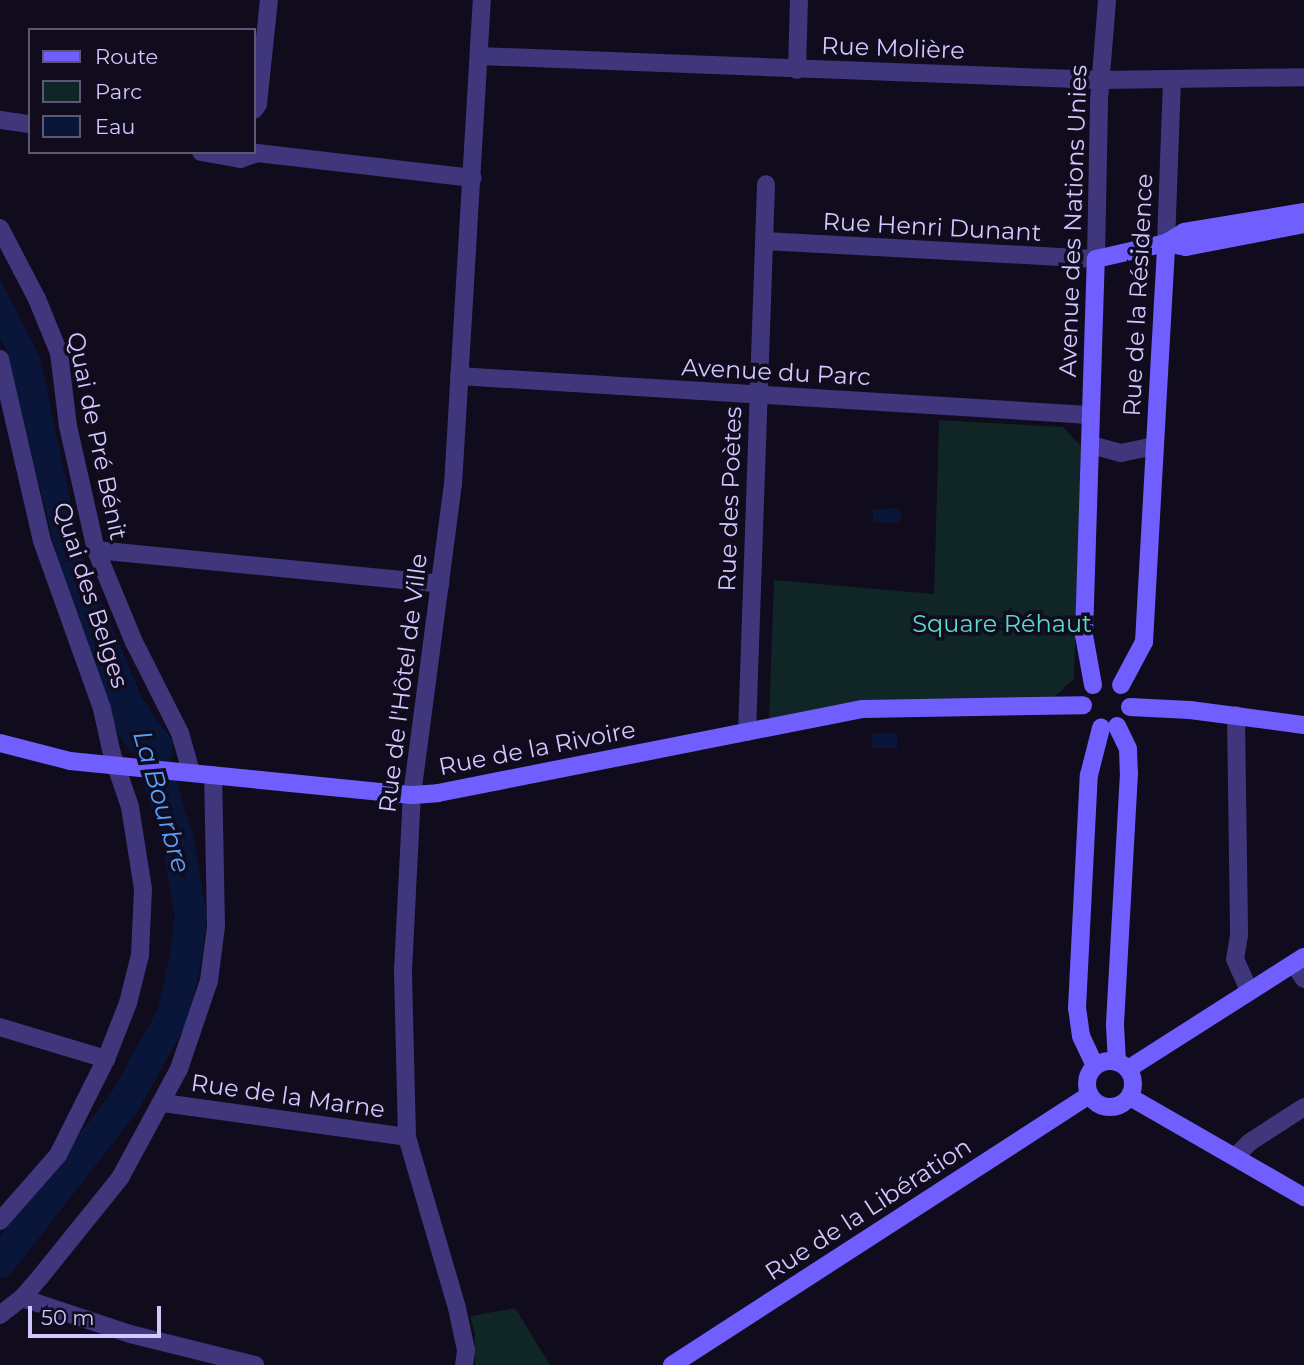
<!DOCTYPE html>
<meta charset="utf-8">
<style>
body{margin:0}
#map{position:relative;width:1304px;height:1365px;overflow:hidden;background:#100b1d;font-family:Montserrat,sans-serif}
div>[style]{position:absolute}
[style*='--x']{left:calc(var(--x)*1px);top:calc(var(--y)*1px);width:calc(var(--w)*1px);rotate:calc(var(--a)*1deg)}
.green>*{inset:0;background:#0f2526}
.water>*{inset:0;background:#091639;transform-origin:0 0}
.river>*{height:32px;margin:-16px;padding:0 16px;transform-origin:16px;border-radius:16px;background:#091639}
.street>*{height:18px;margin:-9px;padding:0 9px;transform-origin:9px;border-radius:9px;background:#3f367c}
.secondary>*{height:18px;margin:-9px;padding:0 9px;transform-origin:9px;border-radius:9px;background:#705ffe}
.secondary>.ring{margin:-9px;padding:0;box-sizing:content-box;background:none;border:18px solid #705ffe;border-radius:50%}
span{translate:-50% -50%;white-space:nowrap;text-align:center;line-height:1.15;-webkit-text-stroke:7px #100b1d;paint-order:stroke}
.street-label{font-size:24px;color:#d2c7ff}
.park-label{font-size:24px;color:#55ddc7}
.water-label{font-size:26px;color:#56a2fe;font-style:italic}
.legend{position:absolute;left:28px;top:28px;width:228px;height:126px;box-sizing:border-box;background:#100b1d;border:2px solid #5e5677;margin:0;padding:9px 12px;list-style:none;font-size:21px;color:#d2c7ff}
.legend li{display:flex;align-items:center;gap:14px;height:35px}
.legend b{width:35px;border:2px solid #5e5677}
.scale{position:absolute;left:28px;top:1306px;width:133px;height:32px;box-sizing:border-box;border:4px solid #d2c7ff;border-top:0;padding-left:9px;font-size:21px;line-height:24px;white-space:nowrap;color:#d2c7ff;-webkit-text-stroke:5px #100b1d;paint-order:stroke}
</style>
<div id="map">
<div class="green">
<i style="clip-path:polygon(939px 420px,1063px 427px,1081px 446px,1074px 679px,1053px 698px,846px 704px,769px 719px,774px 580px,934px 594px)"></i>
<i style="clip-path:polygon(515px 1308px,550px 1365px,475px 1365px,475px 1334px,470px 1316px)"></i>
</div>
<div class="water">
<i style="clip-path:polygon(0 279px,40px 357px,82px 556px,145px 705px,173px 741px,172px 758px,130px 751px,117px 733px,63px 582px,6px 349px,0 340px)"></i>
<i style="clip-path:polygon(898px 508px,902px 516px,898px 522px,873px 522px,873px 509px)"></i>
<i style="left:872px;top:733px;width:25px;height:15px"></i>
</div>
<div class="river">
<i style="--x:0;--y:1262;--w:202;--a:-52.1"></i>
<i style="--x:124;--y:1103;--w:101;--a:-60.9"></i>
<i style="--x:173;--y:1015;--w:55;--a:-77.5"></i>
<i style="--x:185;--y:961;--w:45;--a:-82.4"></i>
<i style="--x:191;--y:916;--w:79;--a:-100.2"></i>
<i style="--x:177;--y:838;--w:92;--a:-107.1"></i>
<i style="--x:150;--y:750;--w:39;--a:-113"></i>
</div>
<div class="street">
<i style="--x:480;--y:56;--w:621;--a:2.21"></i>
<i style="--x:1101;--y:80;--w:203;--a:-0.8"></i>
<i style="--x:797;--y:70;--w:70;--a:-88.4"></i>
<i style="--x:254;--y:110;--w:7;--a:-56"></i>
<i style="--x:258;--y:104;--w:105;--a:-84"></i>
<i style="--x:0;--y:120;--w:30;--a:8"></i>
<i style="--x:201;--y:152;--w:40;--a:10"></i>
<i style="--x:240;--y:159;--w:18;--a:-19"></i>
<i style="--x:257;--y:153;--w:217;--a:6.6"></i>
<i style="--x:0;--y:228;--w:80;--a:62.5"></i>
<i style="--x:37;--y:299;--w:58;--a:67.8"></i>
<i style="--x:59;--y:353;--w:74;--a:83"></i>
<i style="--x:68;--y:426;--w:127;--a:77.3"></i>
<i style="--x:96;--y:550;--w:100;--a:67.6"></i>
<i style="--x:134;--y:642;--w:102;--a:63.2"></i>
<i style="--x:180;--y:733;--w:41;--a:74.2"></i>
<i style="--x:765;--y:241;--w:331;--a:3.1"></i>
<i style="--x:1096;--y:259;--w:159;--a:-88.9"></i>
<i style="--x:1099;--y:100;--w:100;--a:-85.4"></i>
<i style="--x:1166;--y:243;--w:164;--a:-87.9"></i>
<i style="--x:0;--y:359;--w:187;--a:77"></i>
<i style="--x:42;--y:541;--w:178;--a:70.3"></i>
<i style="--x:102;--y:709;--w:46;--a:77.5"></i>
<i style="--x:112;--y:754;--w:56;--a:71.2"></i>
<i style="--x:130;--y:807;--w:83;--a:81"></i>
<i style="--x:143;--y:889;--w:66;--a:92.6"></i>
<i style="--x:140;--y:955;--w:49;--a:104"></i>
<i style="--x:128;--y:1003;--w:60;--a:111.4"></i>
<i style="--x:106;--y:1059;--w:107;--a:116.6"></i>
<i style="--x:58;--y:1155;--w:88;--a:131.3"></i>
<i style="--x:459;--y:376;--w:631;--a:3.54"></i>
<i style="--x:1091;--y:445;--w:31;--a:15"></i>
<i style="--x:1121;--y:453;--w:35;--a:-12"></i>
<i style="--x:96;--y:550;--w:346;--a:5.6"></i>
<i style="--x:1236;--y:715;--w:220;--a:89.2"></i>
<i style="--x:1239;--y:935;--w:24;--a:99"></i>
<i style="--x:1235;--y:959;--w:35;--a:66"></i>
<i style="--x:747;--y:732;--w:548;--a:-88.01"></i>
<i style="--x:1294;--y:964;--w:18;--a:56"></i>
<i style="--x:0;--y:1027;--w:111;--a:16.8"></i>
<i style="--x:163;--y:1103;--w:246;--a:7.9"></i>
<i style="--x:1235;--y:1157;--w:21;--a:-45"></i>
<i style="--x:1250;--y:1142;--w:64;--a:-32.9"></i>
<i style="--x:22;--y:1298;--w:114;--a:18.4"></i>
<i style="--x:130;--y:1334;--w:129;--a:13.9"></i>
<i style="--x:0;--y:1315;--w:28;--a:-38"></i>
<i style="--x:22;--y:1298;--w:29;--a:-49"></i>
<i style="--x:41;--y:1276;--w:126;--a:-51.1"></i>
<i style="--x:120;--y:1178;--w:124;--a:-61.6"></i>
<i style="--x:179;--y:1069;--w:93;--a:-71.2"></i>
<i style="--x:209;--y:981;--w:55;--a:-82.7"></i>
<i style="--x:216;--y:926;--w:151;--a:-91.1"></i>
<i style="--x:464;--y:1365;--w:15;--a:-82"></i>
<i style="--x:466;--y:1350;--w:43;--a:-102.1"></i>
<i style="--x:457;--y:1308;--w:178;--a:-106.3"></i>
<i style="--x:407;--y:1137;--w:167;--a:-91.4"></i>
<i style="--x:403;--y:970;--w:175;--a:-87.1"></i>
<i style="--x:412;--y:795;--w:313;--a:-82.5"></i>
<i style="--x:453;--y:485;--w:486;--a:-86.6"></i>
</div>
<div class="secondary">
<i style="--x:1166;--y:243;--w:20;--a:11"></i>
<i style="--x:1186;--y:247;--w:120;--a:-11"></i>
<i style="--x:1093;--y:685;--w:51;--a:-100.2"></i>
<i style="--x:1084;--y:635;--w:376;--a:-88.2"></i>
<i style="--x:1096;--y:259;--w:72;--a:-12.9"></i>
<i style="--x:1166;--y:243;--w:21;--a:-31"></i>
<i style="--x:1184;--y:232;--w:122;--a:-9.5"></i>
<i style="--x:1121;--y:685;--w:49;--a:-61.9"></i>
<i style="--x:1144;--y:642;--w:400;--a:-86.8"></i>
<i style="--x:1130;--y:707;--w:60;--a:2.9"></i>
<i style="--x:1190;--y:710;--w:115;--a:7.5"></i>
<i style="--x:1117;--y:726;--w:25;--a:64"></i>
<i style="--x:1128;--y:749;--w:24;--a:88"></i>
<i style="--x:1129;--y:773;--w:252;--a:93.2"></i>
<i style="--x:1115;--y:1025;--w:37;--a:87"></i>
<i style="--x:0;--y:743;--w:72;--a:14.4"></i>
<i style="--x:70;--y:761;--w:344;--a:5.7"></i>
<i style="--x:412;--y:795;--w:26;--a:-4"></i>
<i style="--x:438;--y:793;--w:433;--a:-11.2"></i>
<i style="--x:863;--y:709;--w:220;--a:-1"></i>
<i class="ring" style="left:1087px;top:1061px;width:28px;height:28px"></i>
<i style="--x:1095;--y:1066;--w:33;--a:-115"></i>
<i style="--x:1081;--y:1036;--w:28;--a:-98"></i>
<i style="--x:1077;--y:1008;--w:233;--a:-87.1"></i>
<i style="--x:1089;--y:775;--w:49;--a:-75.7"></i>
<i style="--x:1128;--y:1069;--w:209;--a:-32.5"></i>
<i style="--x:1130;--y:1097;--w:201;--a:29.9"></i>
<i style="--x:672;--y:1365;--w:497;--a:-32.9"></i>
</div>
<div class="street-label">
<span style="left:893px;top:48px;rotate:2deg">Rue Molière</span>
<span style="left:1073px;top:221px;rotate:-88deg">Avenue des Nations Unies</span>
<span style="left:932px;top:227px;rotate:3deg">Rue Henri Dunant</span>
<span style="left:1138px;top:295px;rotate:-87deg">Rue de la Résidence</span>
<span style="left:776px;top:372px;rotate:3deg">Avenue du Parc</span>
<span style="left:97px;top:436px;rotate:78deg">Quai de Pré Bénit</span>
<span style="left:730px;top:499px;rotate:-88deg">Rue des Poètes</span>
<span style="left:91px;top:595px;rotate:72deg">Quai des Belges</span>
<span style="left:403px;top:683px;rotate:-83deg">Rue de l'Hôtel de Ville</span>
<span style="left:537px;top:748px;rotate:-11deg">Rue de la Rivoire</span>
<span style="left:288px;top:1096px;rotate:8deg">Rue de la Marne</span>
<span style="left:868px;top:1209px;rotate:-33deg">Rue de la Libération</span>
</div>
<div class="park-label">
<span style="left:1002px;top:624px">Square Réhaut</span>
</div>
<div class="water-label">
<span style="left:161px;top:802px;rotate:74deg">La Bourbre</span>
</div>
<ul class="legend">
<li><b style="height:9px;background:#705ffe"></b>Route</li>
<li><b style="height:19px;background:#0f2526"></b>Parc</li>
<li><b style="height:19px;background:#091639"></b>Eau</li>
</ul>
<div class="scale">50 m</div>
</div>
